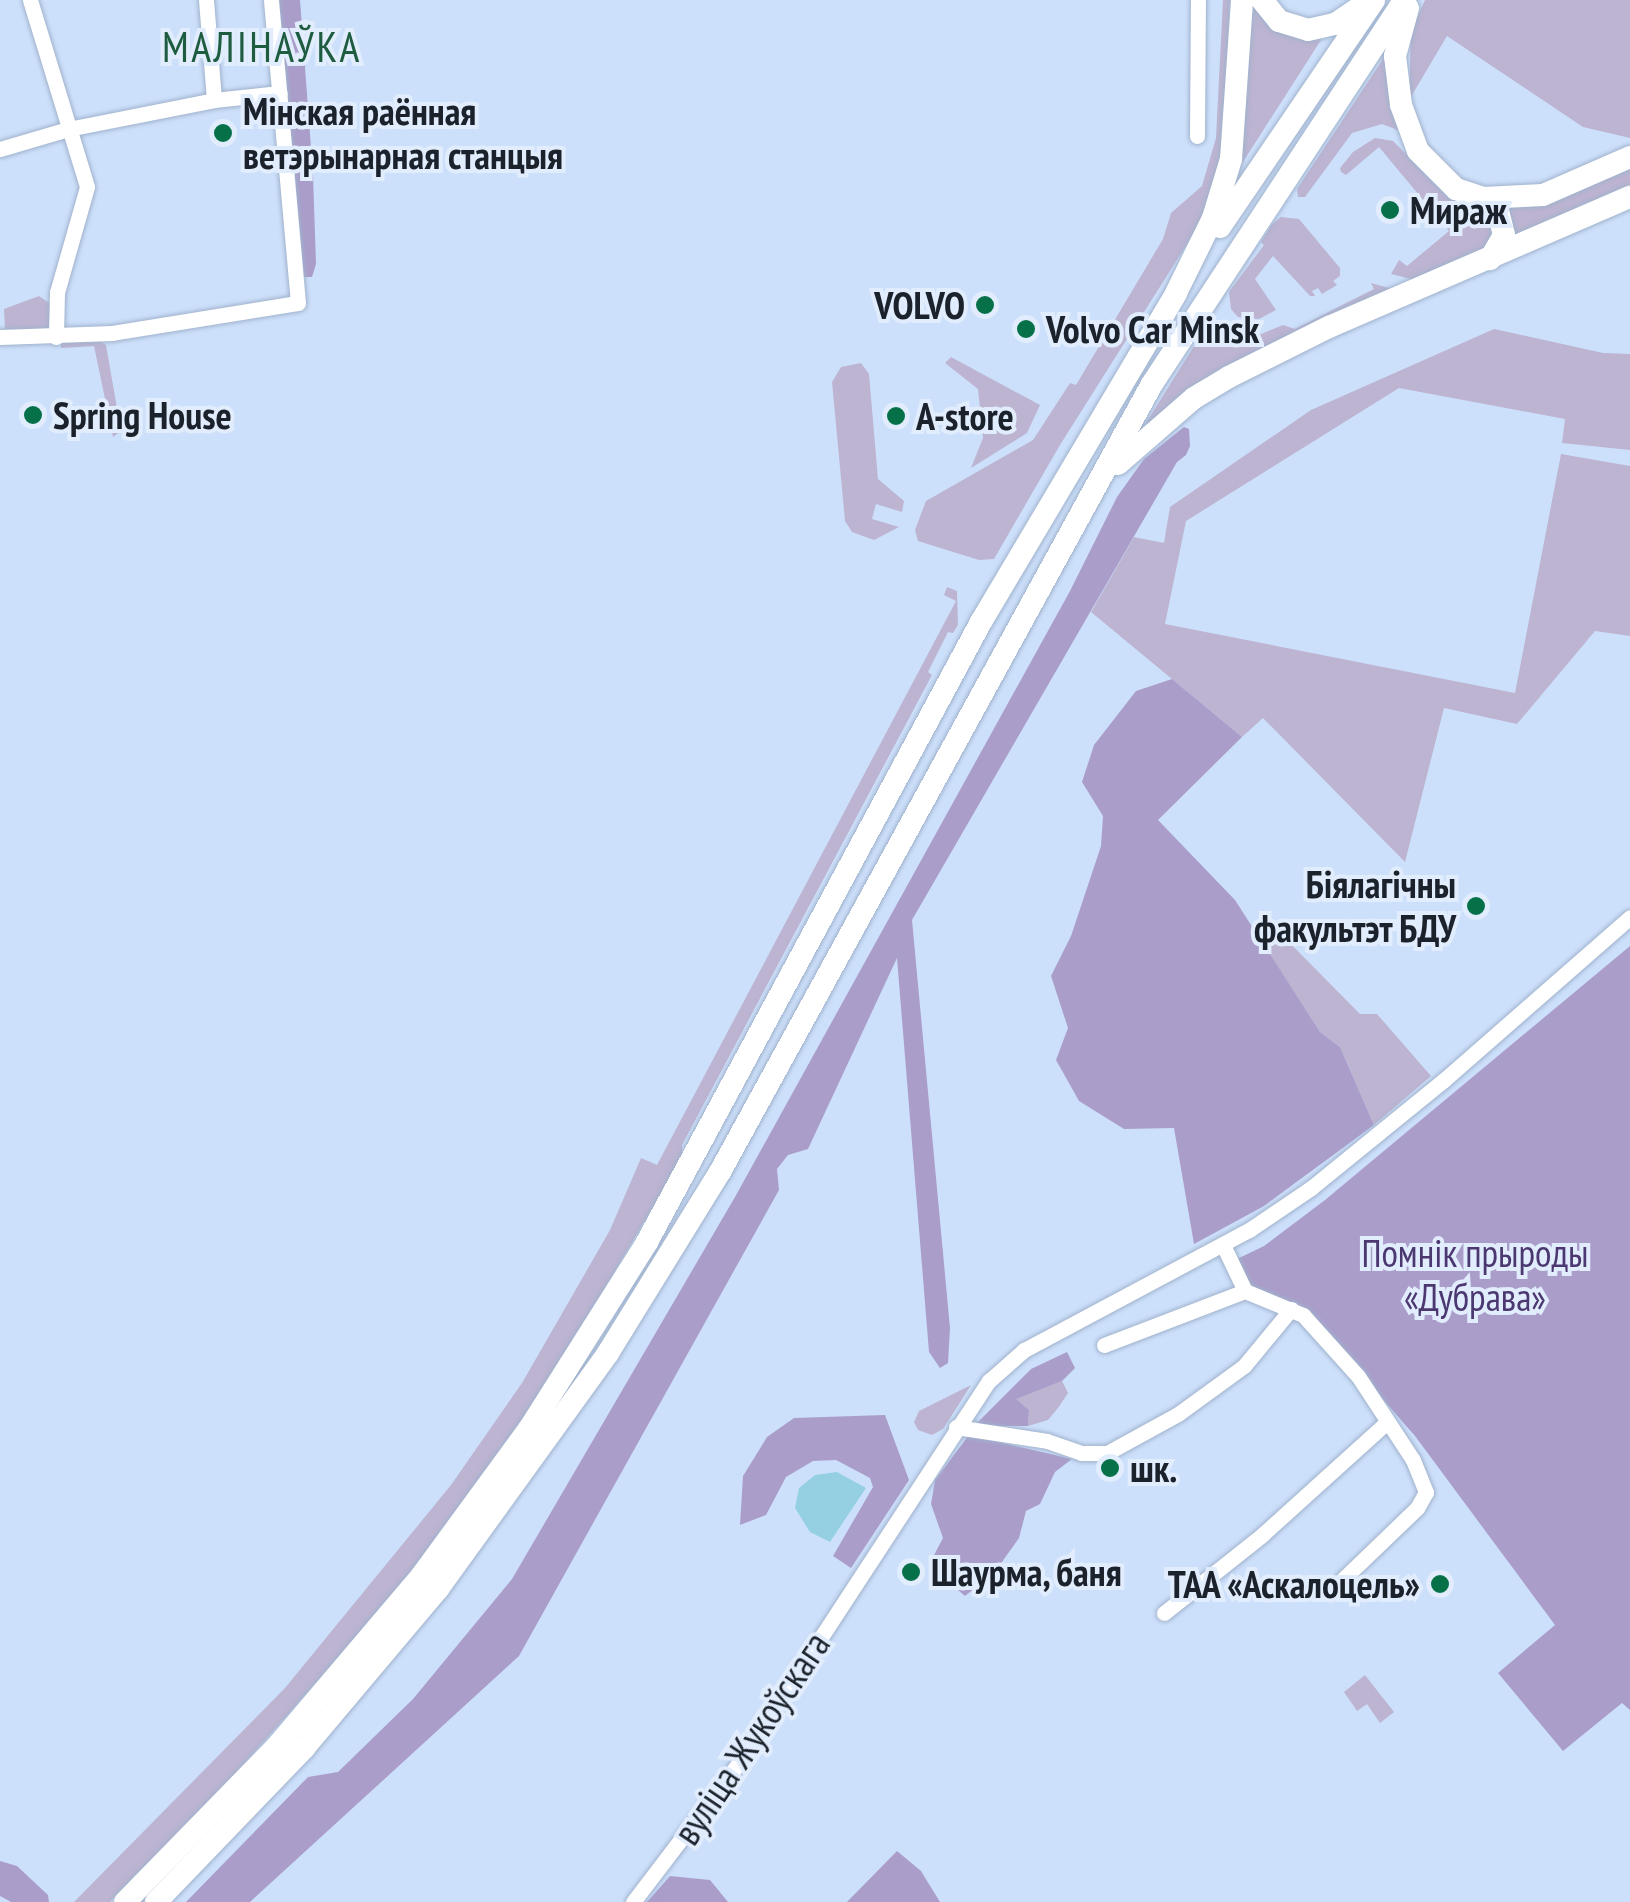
<!DOCTYPE html>
<meta charset="utf-8">
<style>
body{margin:0}
#map{position:relative;width:1630px;height:1902px;overflow:hidden;background:#cde0fb;font-family:"PT Sans Narrow",sans-serif}
div>[style]{position:absolute}
[style*='--x']{left:calc(var(--x)*1px);top:calc(var(--y)*1px);width:calc(var(--w)*1px);rotate:calc(var(--a)*1deg)}
.green>*{inset:0;background:#bcb4d1}
.forest>*{inset:0;background:#aa9dca}
.water>*{inset:0;background:#94d0e2}
.roads{filter:drop-shadow(0 0 2px #a0b2cc) drop-shadow(0 0 2px #a0b2cc)}
.minor>*{height:15px;margin:-7.5px;padding:0 7.5px;transform-origin:7.5px;border-radius:7.5px;background:#fff}
.highway>*{height:22px;margin:-11px;padding:0 11px;transform-origin:11px;border-radius:11px;background:#fff}
.dots>*{width:28px;height:28px;translate:-50% -50%;box-sizing:border-box;border:5px solid #e1ecfd;border-radius:50%}
span{translate:-50% -50%;white-space:nowrap;text-align:center;line-height:1.15;-webkit-text-stroke:8px #e1ecfd;paint-order:stroke}
.poi-label{font-size:38px;color:#1b222b;font-weight:700}
.left{translate:0 -50%;text-align:left}
.right{translate:-100% -50%;text-align:right}
.park-label{font-size:38px;color:#4c3871}
.street-label{font-size:38px;color:#1b222b}
.quarter-label{font-size:42px;color:#1d5c3f;letter-spacing:2.5px}
</style>
<div id="map">
<div class="green">
<i style="clip-path:polygon(1223px 0,1230px 0,1222px 168px,1204px 217px,1060px 445px,994px 559px,979px 560px,918px 541px,915px 530px,926px 501px,1033px 440px,1070px 383px,1076px 385px,1163px 239px,1171px 213px,1202px 186px,1216px 138px)"></i>
<i style="clip-path:polygon(1248px 0,1321px 40px,1241px 165px)"></i>
<i style="clip-path:polygon(1425px 0,1630px 0,1630px 138px,1583px 127px,1447px 36px,1409px 100px,1411px 31px)"></i>
<i style="clip-path:polygon(1385px 56px,1403px 132px,1382px 124px,1352px 133px,1305px 197px,1298px 197px,1297px 189px)"></i>
<i style="clip-path:polygon(1375px 138px,1393px 141px,1436px 184px,1482px 206px,1493px 218px,1491px 245px,1419px 281px,1391px 274px,1399px 260px,1407px 266px,1449px 231px,1379px 147px,1346px 175px,1341px 172px,1340px 168px,1353px 152px)"></i>
<i style="clip-path:polygon(1630px 166px,1630px 190px,1516px 237px,1506px 207px,1570px 194px)"></i>
<i style="clip-path:polygon(1281px 217px,1299px 219px,1340px 268px,1340px 276px,1333px 281px,1337px 285px,1322px 294px,1318px 288px,1312px 291px,1315px 296px,1310px 296px,1273px 256px,1255px 279px,1276px 310px,1259px 319px,1238px 317px,1231px 309px,1229px 292px,1264px 245px,1261px 242px,1272px 224px)"></i>
<i style="clip-path:polygon(1371px 283px,1396px 290px,1150px 426px,1146px 423px,1209px 322px,1215px 321px,1249px 339px,1283px 325px,1295px 329px,1374px 289px)"></i>
<i style="clip-path:polygon(39px 296px,52px 305px,50px 333px,5px 329px,4px 309px)"></i>
<i style="clip-path:polygon(1494px 329px,1603px 353px,1630px 354px,1630px 450px,1562px 443px,1565px 419px,1399px 388px,1186px 521px,1165px 624px,1515px 693px,1561px 454px,1630px 466px,1630px 636px,1595px 631px,1517px 724px,1444px 708px,1405px 862px,1263px 718px,1242px 737px,1091px 612px,1134px 537px,1164px 543px,1170px 507px,1311px 410px)"></i>
<i style="clip-path:polygon(98px 340px,106px 345px,121px 431px,113px 437px,94px 346px,61px 348px,61px 343px)"></i>
<i style="clip-path:polygon(951px 357px,1040px 405px,1027px 433px,971px 468px,983px 438px,978px 389px,945px 363px)"></i>
<i style="clip-path:polygon(861px 363px,869px 374px,878px 479px,904px 501px,902px 512px,876px 504px,872px 519px,899px 527px,874px 540px,852px 532px,845px 521px,832px 382px,841px 367px)"></i>
<i style="clip-path:polygon(947px 587px,957px 591px,958px 625px,953px 633px,948px 632px,928px 672px,932px 675px,682px 1145px,682px 1158px,571px 1345px,452px 1524px,344px 1651px,223px 1787px,110px 1902px,74px 1902px,285px 1688px,451px 1485px,522px 1383px,610px 1230px,641px 1158px,657px 1165px,956px 601px,944px 595px)"></i>
<i style="clip-path:polygon(1268px 921px,1360px 1014px,1377px 1014px,1431px 1076px,1374px 1125px,1340px 1047px,1320px 1032px,1258px 937px)"></i>
<i style="clip-path:polygon(1062px 1381px,1068px 1393px,1058px 1408px,1048px 1420px,1028px 1426px,1029px 1410px,1015px 1399px)"></i>
<i style="clip-path:polygon(971px 1385px,943px 1429px,932px 1435px,918px 1430px,914px 1422px,919px 1411px)"></i>
<i style="clip-path:polygon(1365px 1675px,1394px 1712px,1380px 1723px,1367px 1704px,1357px 1711px,1344px 1692px)"></i>
</div>
<div class="forest">
<i style="clip-path:polygon(279px 0,300px 0,313px 175px,316px 264px,312px 277px,304px 277px)"></i>
<i style="clip-path:polygon(1184px 427px,1189px 429px,1190px 446px,1186px 455px,1177px 462px,912px 920px,950px 1328px,948px 1363px,940px 1368px,929px 1352px,897px 958px,808px 1149px,788px 1155px,777px 1169px,779px 1190px,519px 1656px,250px 1902px,186px 1902px,308px 1777px,338px 1772px,413px 1699px,512px 1579px,735px 1197px,1070px 591px,1117px 497px,1144px 459px)"></i>
<i style="clip-path:polygon(1172px 679px,1242px 737px,1158px 820px,1235px 900px,1320px 1032px,1340px 1047px,1374px 1125px,1264px 1206px,1194px 1244px,1174px 1128px,1124px 1129px,1079px 1101px,1056px 1060px,1068px 1028px,1051px 976px,1071px 936px,1101px 846px,1103px 816px,1082px 782px,1094px 745px,1136px 691px)"></i>
<i style="clip-path:polygon(1630px 946px,1630px 1710px,1622px 1703px,1563px 1751px,1498px 1673px,1555px 1625px,1415px 1436px,1310px 1316px,1248px 1289px,1235px 1260px,1264px 1246px,1325px 1200px)"></i>
<i style="clip-path:polygon(1067px 1352px,1075px 1368px,1062px 1381px,1016px 1399px,1029px 1410px,1028px 1426px,974px 1426px,1031px 1369px)"></i>
<i style="clip-path:polygon(885px 1415px,909px 1480px,851px 1568px,833px 1556px,873px 1487px,870px 1478px,836px 1460px,813px 1461px,786px 1477px,766px 1515px,740px 1525px,743px 1476px,767px 1437px,794px 1418px)"></i>
<i style="clip-path:polygon(969px 1435px,1072px 1459px,1055px 1472px,1040px 1504px,1026px 1511px,1019px 1538px,994px 1573px,965px 1596px,938px 1573px,933px 1557px,943px 1538px,931px 1504px,935px 1480px)"></i>
<i style="clip-path:polygon(897px 1851px,921px 1871px,940px 1902px,847px 1902px)"></i>
<i style="clip-path:polygon(0 1861px,17px 1866px,48px 1895px,49px 1902px,11px 1902px,0 1896px)"></i>
<i style="clip-path:polygon(670px 1876px,710px 1880px,728px 1902px,647px 1902px)"></i>
</div>
<div class="water">
<i style="clip-path:polygon(837px 1472px,866px 1488px,830px 1542px,810px 1532px,795px 1508px,799px 1488px,815px 1475px)"></i>
</div>
<div class="roads">
<div class="minor">
<i style="--x:30;--y:0;--w:195;--a:73"></i>
<i style="--x:87;--y:187;--w:109;--a:105.9"></i>
<i style="--x:57;--y:292;--w:45;--a:91.3"></i>
<i style="--x:206;--y:0;--w:100;--a:85.4"></i>
<i style="--x:1197;--y:136;--w:136;--a:-89.6"></i>
<i style="--x:0;--y:149;--w:71;--a:-16.4"></i>
<i style="--x:68;--y:129;--w:149;--a:-11.2"></i>
<i style="--x:214;--y:100;--w:66;--a:-6.1"></i>
<i style="--x:0;--y:337;--w:112;--a:-2"></i>
<i style="--x:112;--y:333;--w:188;--a:-9.2"></i>
<i style="--x:298;--y:303;--w:304;--a:-95.1"></i>
<i style="--x:1223;--y:1245;--w:51;--a:64.4"></i>
<i style="--x:1245;--y:1291;--w:63;--a:22.5"></i>
<i style="--x:1303;--y:1315;--w:82;--a:48"></i>
<i style="--x:1358;--y:1376;--w:100;--a:56.8"></i>
<i style="--x:1413;--y:1460;--w:35;--a:68"></i>
<i style="--x:1426;--y:1492;--w:18;--a:119"></i>
<i style="--x:1417;--y:1508;--w:111;--a:136.1"></i>
<i style="--x:1104;--y:1345;--w:151;--a:-21"></i>
<i style="--x:956;--y:1427;--w:92;--a:8.7"></i>
<i style="--x:1047;--y:1441;--w:36;--a:19"></i>
<i style="--x:1081;--y:1453;--w:26;--a:0"></i>
<i style="--x:1107;--y:1453;--w:81;--a:-28.8"></i>
<i style="--x:1178;--y:1414;--w:82;--a:-36"></i>
<i style="--x:1244;--y:1366;--w:74;--a:-50.5"></i>
<i style="--x:1164;--y:1613;--w:125;--a:-38.5"></i>
<i style="--x:1262;--y:1535;--w:167;--a:-42.1"></i>
<i style="--x:633;--y:1902;--w:173;--a:-52.7"></i>
<i style="--x:738;--y:1764;--w:458;--a:-56.8"></i>
<i style="--x:989;--y:1381;--w:47;--a:-41.5"></i>
<i style="--x:1024;--y:1350;--w:255;--a:-28.1"></i>
<i style="--x:1249;--y:1230;--w:75;--a:-34.1"></i>
<i style="--x:1311;--y:1188;--w:171;--a:-39.1"></i>
<i style="--x:1444;--y:1080;--w:247;--a:-41.2"></i>
</div>
<div class="highway">
<i style="--x:1262;--y:0;--w:27;--a:51"></i>
<i style="--x:1279;--y:21;--w:30;--a:17"></i>
<i style="--x:1308;--y:30;--w:28;--a:-13"></i>
<i style="--x:1335;--y:24;--w:34;--a:-34"></i>
<i style="--x:1408;--y:8;--w:50;--a:105.2"></i>
<i style="--x:1395;--y:56;--w:49;--a:83"></i>
<i style="--x:1401;--y:105;--w:49;--a:69.7"></i>
<i style="--x:1418;--y:151;--w:54;--a:45"></i>
<i style="--x:1456;--y:189;--w:28;--a:18"></i>
<i style="--x:1483;--y:198;--w:60;--a:-2.9"></i>
<i style="--x:1543;--y:195;--w:95;--a:-23.6"></i>
<i style="--x:1483;--y:198;--w:20;--a:41"></i>
<i style="--x:1498;--y:211;--w:25;--a:76"></i>
<i style="--x:1504;--y:235;--w:28;--a:120"></i>
<i style="--x:1220;--y:227;--w:274;--a:-55.8"></i>
<i style="--x:1118;--y:464;--w:101;--a:-41"></i>
<i style="--x:1194;--y:398;--w:41;--a:-31"></i>
<i style="--x:1229;--y:377;--w:112;--a:-26.6"></i>
<i style="--x:1329;--y:327;--w:328;--a:-23.4"></i>
<i style="--x:125;--y:1902;--w:219;--a:-45.7"></i>
<i style="--x:278;--y:1745;--w:223;--a:-49.7"></i>
<i style="--x:422;--y:1575;--w:181;--a:-53.8"></i>
<i style="--x:529;--y:1429;--w:221;--a:-57.7"></i>
<i style="--x:647;--y:1242;--w:704;--a:-61.69"></i>
<i style="--x:981;--y:622;--w:382;--a:-59.3"></i>
<i style="--x:1176;--y:293;--w:84;--a:-63.7"></i>
<i style="--x:1213;--y:218;--w:62;--a:-73"></i>
<i style="--x:1231;--y:159;--w:159;--a:-86"></i>
<i style="--x:156;--y:1902;--w:214;--a:-46.1"></i>
<i style="--x:304;--y:1748;--w:208;--a:-49.9"></i>
<i style="--x:438;--y:1589;--w:291;--a:-54.2"></i>
<i style="--x:608;--y:1353;--w:213;--a:-58.3"></i>
<i style="--x:720;--y:1172;--w:899;--a:-61.27"></i>
<i style="--x:1152;--y:384;--w:459;--a:-56.7"></i>
</div>
</div>
<div class="dots">
<i style="left:223px;top:133px;background:#067048"></i>
<i style="left:1390px;top:210px;background:#067048"></i>
<i style="left:985px;top:305px;background:#067048"></i>
<i style="left:1026px;top:329px;background:#067048"></i>
<i style="left:33px;top:415px;background:#067048"></i>
<i style="left:896px;top:416px;background:#067048"></i>
<i style="left:1476px;top:906px;background:#067048"></i>
<i style="left:1110px;top:1468px;background:#067048"></i>
<i style="left:911px;top:1572px;background:#067048"></i>
<i style="left:1440px;top:1584px;background:#067048"></i>
</div>
<div class="poi-label">
<span class="left" style="left:243px;top:133px">Мінская раённая<br>ветэрынарная станцыя</span>
<span class="left" style="left:1410px;top:210px">Мираж</span>
<span class="right" style="left:965px;top:305px">VOLVO</span>
<span class="left" style="left:1046px;top:329px">Volvo Car Minsk</span>
<span class="left" style="left:53px;top:415px">Spring House</span>
<span class="left" style="left:916px;top:416px">А-store</span>
<span class="right" style="left:1456px;top:906px">Біялагічны<br>факультэт БДУ</span>
<span class="left" style="left:1130px;top:1468px">шк.</span>
<span class="left" style="left:931px;top:1572px">Шаурма, баня</span>
<span class="right" style="left:1420px;top:1584px">ТАА «Аскалоцель»</span>
</div>
<div class="park-label">
<span style="left:1475px;top:1275px">Помнік прыроды<br>«Дубрава»</span>
</div>
<div class="street-label">
<span style="left:751px;top:1738px;rotate:-56deg">вуліца Жукоўскага</span>
</div>
<div class="quarter-label">
<span style="left:262px;top:47px">МАЛІНАЎКА</span>
</div>
</div>
